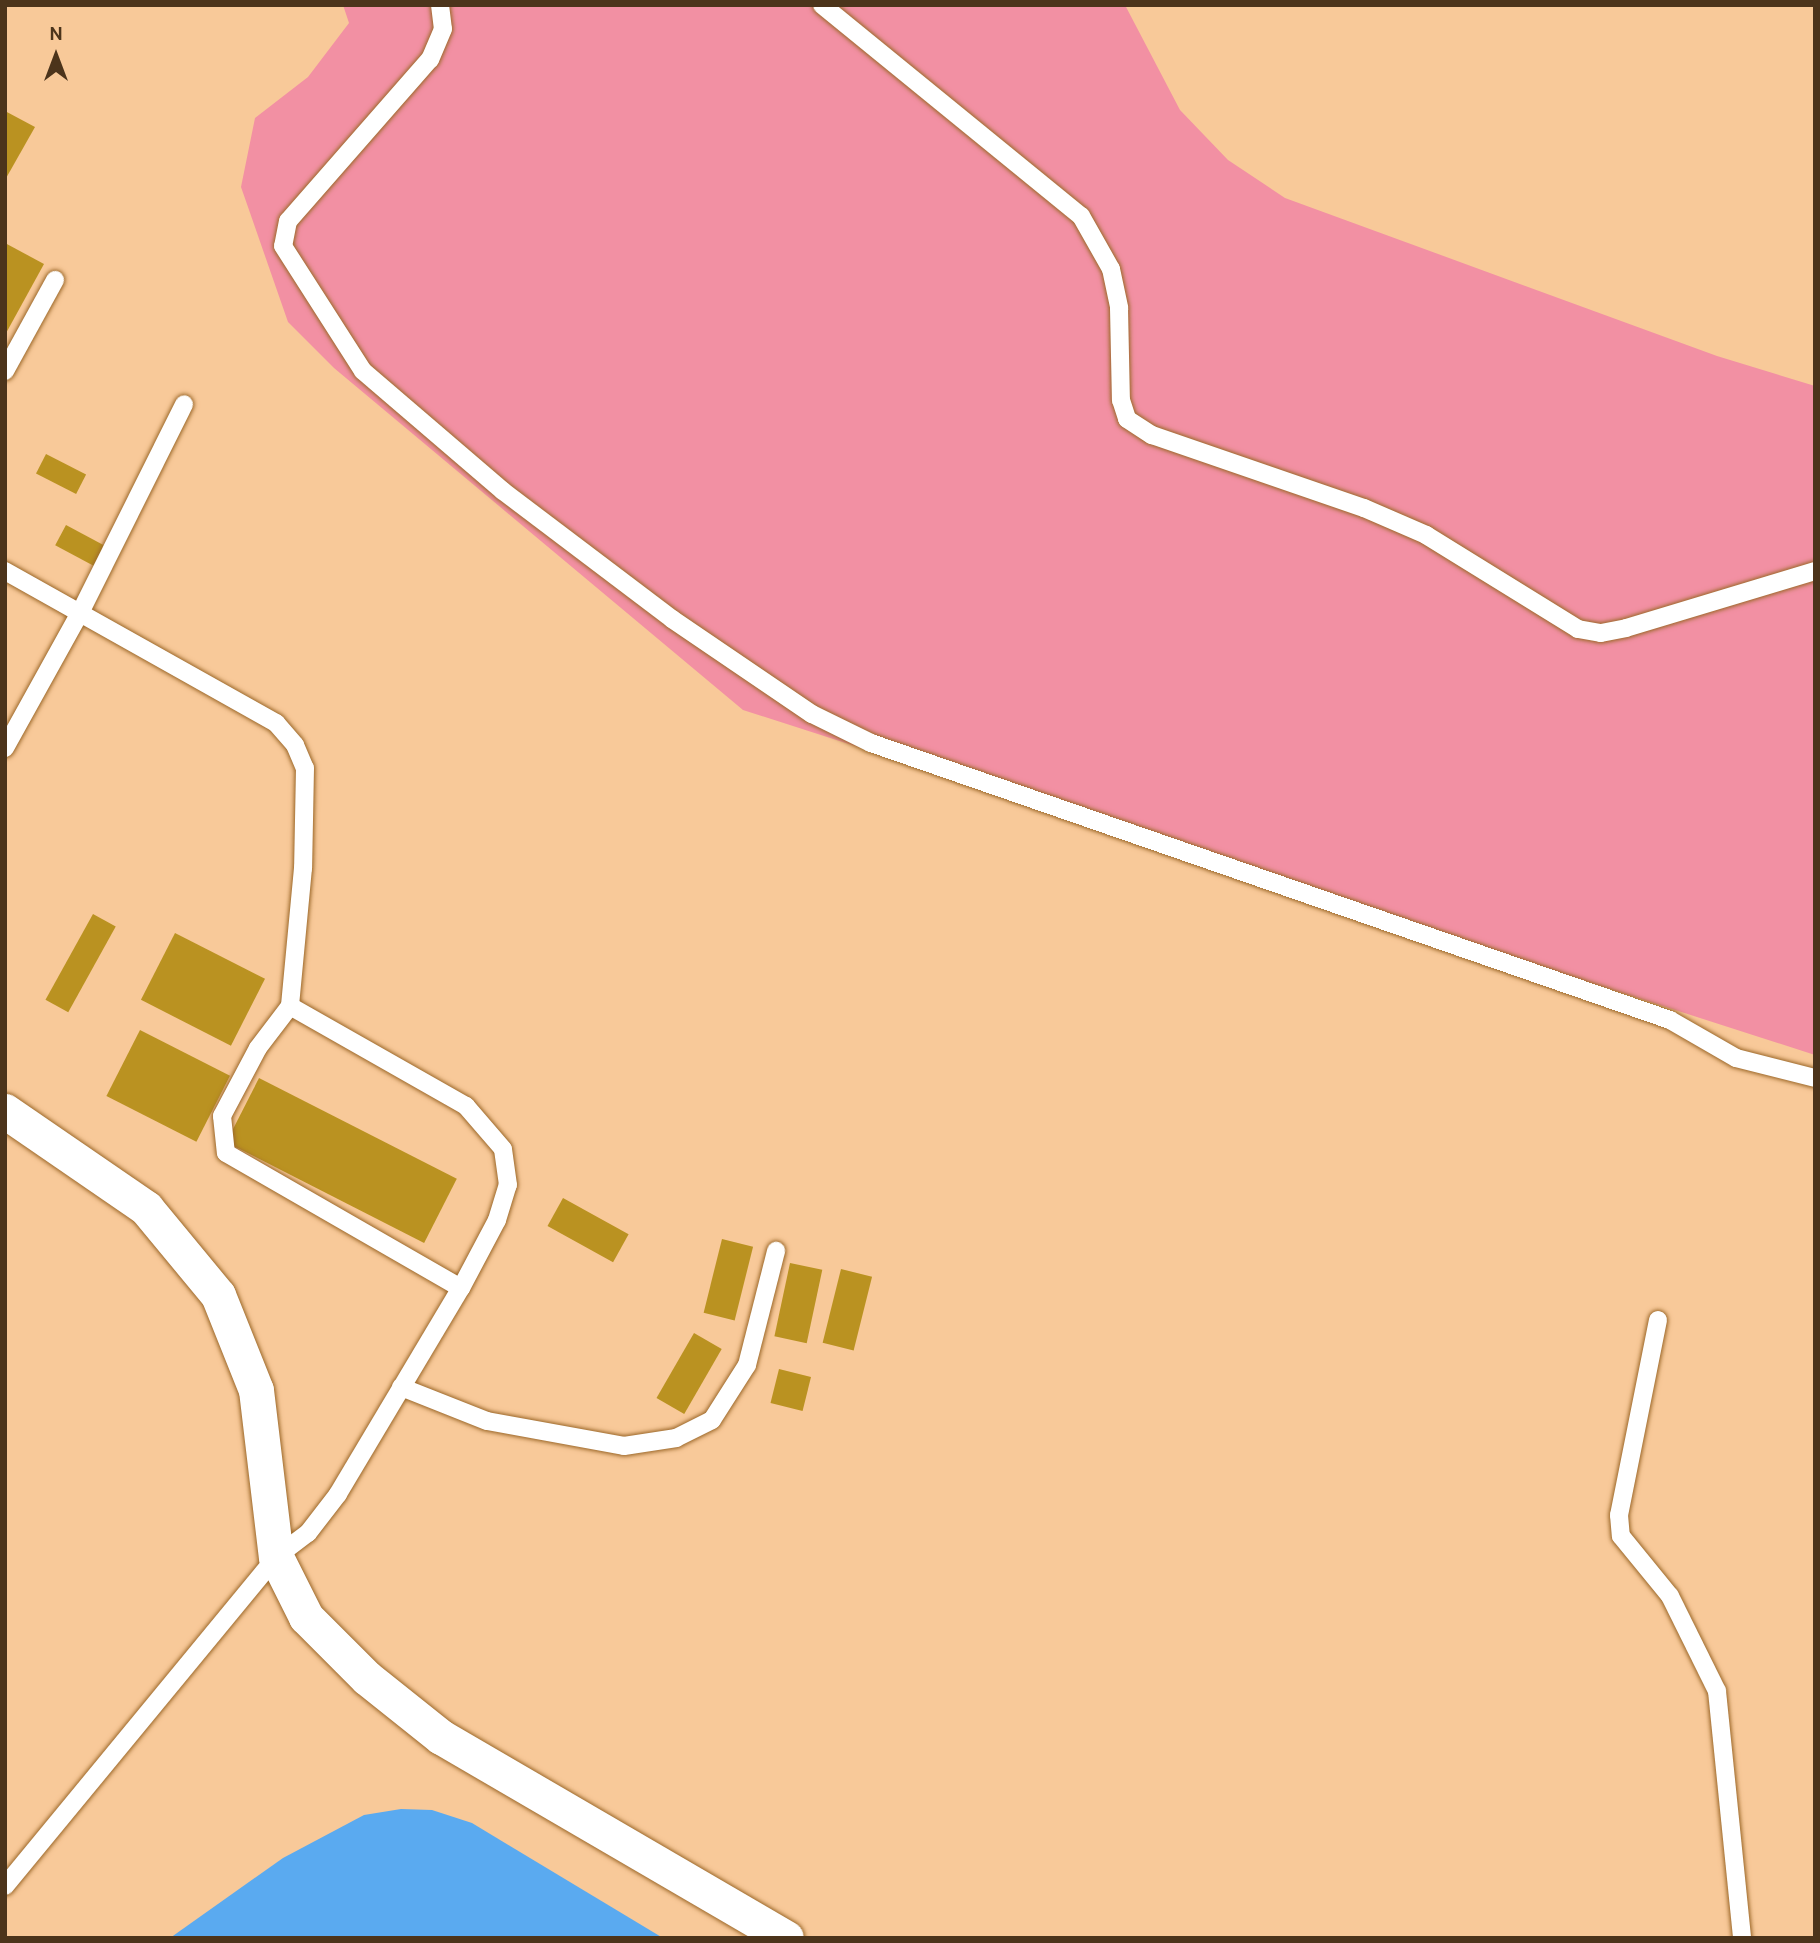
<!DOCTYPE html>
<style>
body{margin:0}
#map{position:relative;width:1820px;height:1943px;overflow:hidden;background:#f8c999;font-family:Overpass,sans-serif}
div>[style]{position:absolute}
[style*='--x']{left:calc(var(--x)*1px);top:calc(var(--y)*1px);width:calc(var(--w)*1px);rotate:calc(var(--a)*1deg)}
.green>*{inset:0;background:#f290a3}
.water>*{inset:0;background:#5aaaf0}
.building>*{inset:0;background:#ba9221;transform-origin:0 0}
.roads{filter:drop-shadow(0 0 2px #9c6829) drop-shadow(0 0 2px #9c6829)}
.service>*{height:18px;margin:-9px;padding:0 9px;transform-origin:9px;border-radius:9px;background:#fff}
.minor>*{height:35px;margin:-17.5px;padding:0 17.5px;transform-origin:17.5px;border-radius:17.5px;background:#fff}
span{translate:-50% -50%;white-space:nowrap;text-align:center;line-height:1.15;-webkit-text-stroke:5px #f8c999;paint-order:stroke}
.frame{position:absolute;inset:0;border:7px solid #4c341b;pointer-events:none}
.north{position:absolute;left:21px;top:21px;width:70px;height:70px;-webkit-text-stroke:5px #f8c999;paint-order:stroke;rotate:0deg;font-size:19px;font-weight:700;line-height:28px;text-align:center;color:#4c341b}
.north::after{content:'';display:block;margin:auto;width:24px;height:32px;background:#4c341b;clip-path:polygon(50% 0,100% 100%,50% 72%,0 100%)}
</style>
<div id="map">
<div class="green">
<i style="clip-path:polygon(343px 5px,1125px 5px,1180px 110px,1228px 160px,1285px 198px,1717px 356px,1815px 386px,1815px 1055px,743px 710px,334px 368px,288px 322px,241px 187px,255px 118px,308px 77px,349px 23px)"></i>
</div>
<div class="water">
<i style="clip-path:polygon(401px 1809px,432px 1810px,472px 1823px,663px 1938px,170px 1938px,283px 1858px,364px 1815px)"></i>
</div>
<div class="building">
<i style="clip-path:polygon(5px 111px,35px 127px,5px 180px)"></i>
<i style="clip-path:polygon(5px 243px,44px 264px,5px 335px)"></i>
<i style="left:46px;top:454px;width:45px;height:22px;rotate:27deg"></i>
<i style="left:66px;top:525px;width:45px;height:23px;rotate:28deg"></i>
<i style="left:93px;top:914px;width:26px;height:98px;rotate:29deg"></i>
<i style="left:175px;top:933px;width:101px;height:75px;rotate:27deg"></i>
<i style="left:140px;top:1030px;width:101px;height:74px;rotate:27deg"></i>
<i style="left:259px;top:1078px;width:222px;height:72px;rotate:27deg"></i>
<i style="left:563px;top:1198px;width:75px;height:32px;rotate:29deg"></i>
<i style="left:722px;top:1239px;width:32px;height:76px;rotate:14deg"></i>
<i style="left:790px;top:1263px;width:33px;height:75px;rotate:12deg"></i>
<i style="left:841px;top:1269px;width:32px;height:76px;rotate:14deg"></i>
<i style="left:694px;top:1333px;width:32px;height:75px;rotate:30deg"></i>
<i style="left:779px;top:1369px;width:33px;height:35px;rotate:14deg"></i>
</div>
<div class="roads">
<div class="service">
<i style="--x:440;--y:5;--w:24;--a:83"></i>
<i style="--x:443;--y:29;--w:33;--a:113"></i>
<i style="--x:430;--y:59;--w:215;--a:131.2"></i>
<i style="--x:288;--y:221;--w:25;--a:101"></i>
<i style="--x:283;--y:246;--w:148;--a:57.4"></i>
<i style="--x:363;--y:371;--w:184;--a:40.6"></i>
<i style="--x:503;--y:491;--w:212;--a:37.1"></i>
<i style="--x:672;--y:619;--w:169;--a:34.2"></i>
<i style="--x:812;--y:714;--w:66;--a:26.2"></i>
<i style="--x:871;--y:743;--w:846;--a:19.12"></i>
<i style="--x:1670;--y:1020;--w:76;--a:29.9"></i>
<i style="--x:1736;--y:1058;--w:81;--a:14.2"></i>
<i style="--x:822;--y:5;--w:334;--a:39.2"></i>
<i style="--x:1081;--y:216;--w:61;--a:60.5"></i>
<i style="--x:1111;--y:269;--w:40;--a:78"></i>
<i style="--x:1119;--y:308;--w:92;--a:88.8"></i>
<i style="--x:1121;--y:400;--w:20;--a:72"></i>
<i style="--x:1127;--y:419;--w:30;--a:33"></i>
<i style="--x:1152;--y:435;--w:224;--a:19"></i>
<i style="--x:1364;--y:508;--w:68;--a:23.5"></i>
<i style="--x:1426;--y:535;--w:179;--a:31.7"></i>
<i style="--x:1578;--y:629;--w:23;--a:10"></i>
<i style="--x:1601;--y:633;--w:25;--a:-11"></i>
<i style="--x:1626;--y:628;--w:197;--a:-16.8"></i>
<i style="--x:5;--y:371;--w:104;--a:-61.2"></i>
<i style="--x:5;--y:571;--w:311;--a:29.3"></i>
<i style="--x:276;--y:723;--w:29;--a:49"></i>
<i style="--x:295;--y:745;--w:25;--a:67"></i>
<i style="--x:305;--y:768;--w:100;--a:91.1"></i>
<i style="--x:303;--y:868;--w:139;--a:95.4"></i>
<i style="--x:5;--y:748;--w:157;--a:-61"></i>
<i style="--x:81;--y:611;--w:231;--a:-63.5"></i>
<i style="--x:1658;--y:1320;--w:199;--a:101.3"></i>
<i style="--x:1619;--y:1515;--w:21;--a:85"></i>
<i style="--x:1621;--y:1536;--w:77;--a:50.8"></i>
<i style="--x:1670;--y:1596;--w:106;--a:63.7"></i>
<i style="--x:1717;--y:1691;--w:248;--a:84.2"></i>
<i style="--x:401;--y:1387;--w:92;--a:21.6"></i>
<i style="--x:487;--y:1421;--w:139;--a:10.3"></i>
<i style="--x:624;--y:1446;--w:53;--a:-8.7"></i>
<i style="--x:676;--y:1438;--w:40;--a:-26.6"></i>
<i style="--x:712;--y:1420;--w:65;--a:-57.5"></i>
<i style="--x:747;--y:1365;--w:118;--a:-75.7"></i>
<i style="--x:5;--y:1886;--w:426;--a:-50.5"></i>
<i style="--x:276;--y:1557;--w:40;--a:-37"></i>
<i style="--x:308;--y:1533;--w:49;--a:-52.4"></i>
<i style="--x:338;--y:1494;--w:240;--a:-59.2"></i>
<i style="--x:461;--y:1288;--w:77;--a:-62.1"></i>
<i style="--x:497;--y:1220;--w:37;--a:-73"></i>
<i style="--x:508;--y:1185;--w:36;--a:-98"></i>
<i style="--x:503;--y:1149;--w:57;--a:-130.7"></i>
<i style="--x:466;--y:1106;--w:202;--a:-150.4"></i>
<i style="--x:290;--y:1006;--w:53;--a:127.3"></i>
<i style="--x:258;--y:1048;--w:77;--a:117.9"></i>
<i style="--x:222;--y:1116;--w:37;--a:84"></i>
<i style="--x:226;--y:1153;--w:271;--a:29.9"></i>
</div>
<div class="minor">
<i style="--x:5;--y:1111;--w:171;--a:34.5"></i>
<i style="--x:146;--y:1208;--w:113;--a:50.4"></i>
<i style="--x:218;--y:1295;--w:102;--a:68.2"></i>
<i style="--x:256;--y:1390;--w:168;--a:83.2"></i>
<i style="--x:276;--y:1557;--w:67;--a:63.4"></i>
<i style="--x:306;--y:1617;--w:86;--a:45"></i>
<i style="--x:367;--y:1678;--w:95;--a:38.6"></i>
<i style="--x:441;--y:1737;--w:399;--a:30.2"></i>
</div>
</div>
<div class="frame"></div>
<div class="north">N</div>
</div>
